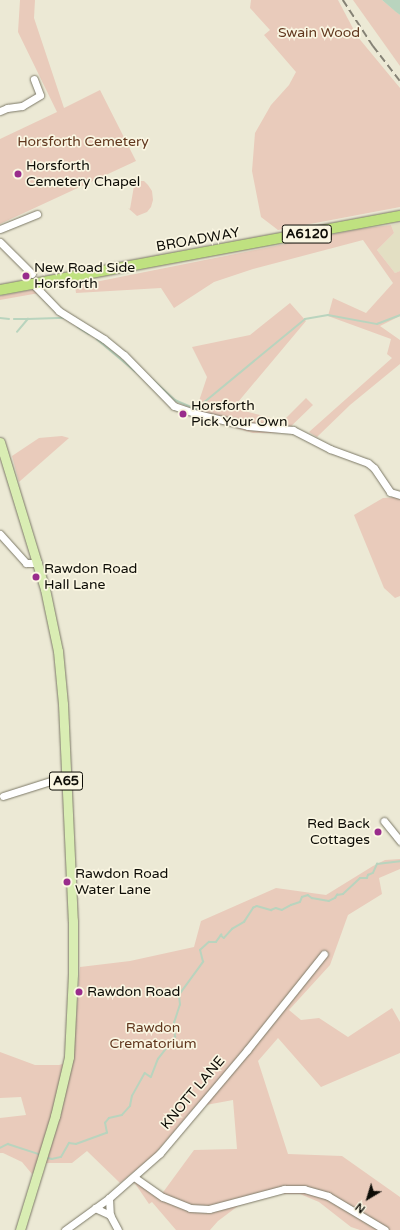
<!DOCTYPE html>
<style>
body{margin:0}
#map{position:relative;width:400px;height:1230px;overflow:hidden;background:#ece9d5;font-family:"Varela Round",sans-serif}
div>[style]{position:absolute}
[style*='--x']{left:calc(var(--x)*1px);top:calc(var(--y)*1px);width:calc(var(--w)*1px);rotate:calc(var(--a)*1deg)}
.built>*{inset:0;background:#e3dfc3}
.green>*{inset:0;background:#e9cbbb}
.water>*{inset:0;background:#b9d4be}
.stream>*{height:1.5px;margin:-0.75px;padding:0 0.75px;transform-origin:0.75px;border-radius:0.75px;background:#b9d4be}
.roads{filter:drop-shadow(0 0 1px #7c7967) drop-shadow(0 0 1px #7c7967)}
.minor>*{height:7px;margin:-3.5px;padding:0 3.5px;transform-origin:3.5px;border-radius:3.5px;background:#fff}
.major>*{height:9px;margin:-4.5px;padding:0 4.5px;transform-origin:4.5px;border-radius:4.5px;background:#d9edb3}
.highway>*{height:10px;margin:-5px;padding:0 5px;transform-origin:5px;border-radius:5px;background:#bfe180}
.rail>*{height:1.5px;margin-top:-0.75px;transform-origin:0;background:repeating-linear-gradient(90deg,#858275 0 8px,transparent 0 12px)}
.dots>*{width:11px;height:11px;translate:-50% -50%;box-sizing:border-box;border:2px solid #faf6e2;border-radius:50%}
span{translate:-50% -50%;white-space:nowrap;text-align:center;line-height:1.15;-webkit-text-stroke:3.5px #faf6e2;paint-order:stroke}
.shield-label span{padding:1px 3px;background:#faf6e2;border:1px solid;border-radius:3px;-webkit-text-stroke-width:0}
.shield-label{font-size:13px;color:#0d0c06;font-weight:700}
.park-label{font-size:14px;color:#61371e}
.poi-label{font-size:14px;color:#0d0c06}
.left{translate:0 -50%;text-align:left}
.right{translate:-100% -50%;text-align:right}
.street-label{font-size:14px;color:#0d0c06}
.north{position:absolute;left:348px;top:1178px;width:40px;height:40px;-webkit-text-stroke:3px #faf6e2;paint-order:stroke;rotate:218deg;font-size:11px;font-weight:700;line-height:16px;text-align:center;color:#0d0c06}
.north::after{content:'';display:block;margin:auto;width:14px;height:18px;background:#0d0c06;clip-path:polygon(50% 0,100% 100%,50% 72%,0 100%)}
</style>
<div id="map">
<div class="built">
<i style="clip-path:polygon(400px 223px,400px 271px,395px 273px,377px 250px,394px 233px,391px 225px)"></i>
</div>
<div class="green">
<i style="clip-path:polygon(20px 0,35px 0,34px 18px,64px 108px,100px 90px,136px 161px,0 224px,0 139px,57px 112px,18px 32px)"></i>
<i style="clip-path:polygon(251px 0,338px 0,357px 36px,400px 88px,400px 207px,278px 230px,261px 217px,252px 171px,255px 133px,271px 105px,289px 85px,296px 72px,264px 35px,270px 30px,250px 8px)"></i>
<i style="clip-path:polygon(353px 0,382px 0,400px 15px,400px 66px)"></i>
<i style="clip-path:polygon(137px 181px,144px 181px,148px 185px,152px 191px,153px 200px,151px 207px,147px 212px,137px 216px,128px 208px,130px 209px,134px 186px)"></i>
<i style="clip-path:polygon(391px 225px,394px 233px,377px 250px,395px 273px,400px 271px,400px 316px,380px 326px,400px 340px,400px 364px,350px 405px,317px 437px,309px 432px,392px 358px,387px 354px,391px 339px,328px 316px,333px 298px,366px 313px,393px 283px,363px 240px,253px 269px,214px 282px,174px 308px,161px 288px,76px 293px,75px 286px,360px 229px)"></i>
<i style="clip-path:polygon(36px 289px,39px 293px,0 300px,0 296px)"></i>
<i style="clip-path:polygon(290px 303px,306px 321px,233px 408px,283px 421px,306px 398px,313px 405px,284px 433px,253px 433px,194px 416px,207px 377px,192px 347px,250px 335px)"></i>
<i style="clip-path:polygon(62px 436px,69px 438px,19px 482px,12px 456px,39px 438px)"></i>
<i style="clip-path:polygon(400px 497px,400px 596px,395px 598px,384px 588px,354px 515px,383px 498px)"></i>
<i style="clip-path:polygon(400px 859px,400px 869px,379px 878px,382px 894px,348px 915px,330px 965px,289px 1010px,301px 1020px,319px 1018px,348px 1037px,392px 1008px,400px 1022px,400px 1053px,321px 1087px,278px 1038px,258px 1061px,288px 1154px,342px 1156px,400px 1197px,400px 1230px,360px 1230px,351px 1227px,319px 1202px,300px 1194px,279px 1194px,238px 1206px,218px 1221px,210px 1230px,176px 1230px,152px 1202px,149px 1204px,134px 1182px,161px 1195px,194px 1150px,237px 1149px,233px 1100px,195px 1107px,153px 1156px,120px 1183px,87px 1151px,72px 1163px,46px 1163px,32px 1174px,22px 1162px,3px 1153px,0 1153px,0 1118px,26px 1115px,21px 1097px,0 1098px,0 1052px,35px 1065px,59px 1065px,73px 1061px,80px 967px,130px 961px,194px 947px,201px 921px,276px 888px,326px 895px,373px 866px,385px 860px)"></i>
</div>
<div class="water">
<i style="clip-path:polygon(382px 0,400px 0,400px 15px,396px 12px)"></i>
</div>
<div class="stream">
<i style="--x:0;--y:318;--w:9;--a:6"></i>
<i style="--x:14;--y:319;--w:14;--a:0"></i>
<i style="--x:78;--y:327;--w:13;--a:32"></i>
<i style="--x:17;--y:332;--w:17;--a:-50"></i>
<i style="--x:28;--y:319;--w:37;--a:-2"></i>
<i style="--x:97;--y:339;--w:50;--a:40.1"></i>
<i style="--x:153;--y:380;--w:30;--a:42"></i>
<i style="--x:175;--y:400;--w:23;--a:23"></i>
<i style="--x:196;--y:409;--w:141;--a:-39.5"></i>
<i style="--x:305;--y:319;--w:23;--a:-10"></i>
<i style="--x:328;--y:315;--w:50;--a:10.4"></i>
<i style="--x:377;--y:324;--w:25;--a:-21"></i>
<i style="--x:0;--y:1148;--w:9;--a:-27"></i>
<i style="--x:8;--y:1144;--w:33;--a:18"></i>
<i style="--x:48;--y:1158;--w:4;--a:14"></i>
<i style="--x:52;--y:1159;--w:9;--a:-13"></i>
<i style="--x:61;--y:1157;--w:16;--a:-60"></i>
<i style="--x:69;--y:1143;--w:7;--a:8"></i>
<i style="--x:76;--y:1144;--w:33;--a:-20"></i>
<i style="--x:107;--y:1133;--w:10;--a:-101"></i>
<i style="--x:105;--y:1123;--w:6;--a:-51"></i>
<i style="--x:109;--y:1118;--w:13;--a:-13"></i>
<i style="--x:122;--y:1115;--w:12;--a:-48"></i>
<i style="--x:130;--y:1106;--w:10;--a:-79"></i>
<i style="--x:132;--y:1096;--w:26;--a:-61"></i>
<i style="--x:145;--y:1073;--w:7;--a:34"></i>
<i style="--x:151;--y:1077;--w:19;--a:-69"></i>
<i style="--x:158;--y:1059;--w:28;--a:-52"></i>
<i style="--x:175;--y:1037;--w:14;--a:-94"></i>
<i style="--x:174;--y:1023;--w:19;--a:-72"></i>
<i style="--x:180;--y:1005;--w:10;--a:-96"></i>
<i style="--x:179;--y:995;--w:41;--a:-54"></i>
<i style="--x:203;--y:962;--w:12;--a:-104"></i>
<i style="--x:200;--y:950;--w:12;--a:-42"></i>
<i style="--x:209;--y:942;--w:7;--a:0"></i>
<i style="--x:216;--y:942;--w:9;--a:-54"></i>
<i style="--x:221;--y:935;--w:4;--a:45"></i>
<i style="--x:224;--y:938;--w:12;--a:-48"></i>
<i style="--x:232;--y:929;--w:14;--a:-30"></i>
<i style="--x:244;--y:922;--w:17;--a:-57"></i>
<i style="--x:253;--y:908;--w:4;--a:-27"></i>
<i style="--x:257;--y:906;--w:15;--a:16"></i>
<i style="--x:271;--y:910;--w:5;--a:-22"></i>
<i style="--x:276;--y:908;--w:6;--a:18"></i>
<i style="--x:282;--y:910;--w:10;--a:-29"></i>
<i style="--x:291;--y:905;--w:9;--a:-18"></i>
<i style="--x:300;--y:902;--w:5;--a:-68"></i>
<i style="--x:302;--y:897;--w:6;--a:-18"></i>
<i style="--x:308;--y:895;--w:5;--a:37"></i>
<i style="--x:312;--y:898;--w:17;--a:10"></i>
<i style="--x:329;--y:901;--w:7;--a:-27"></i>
<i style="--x:335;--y:898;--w:4;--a:-56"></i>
<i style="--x:337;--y:895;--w:6;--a:-9"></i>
<i style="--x:343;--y:894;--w:23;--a:-43"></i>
<i style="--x:360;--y:878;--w:7;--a:0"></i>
<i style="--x:367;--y:878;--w:3;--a:-72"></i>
<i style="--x:368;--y:875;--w:5;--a:-22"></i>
<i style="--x:373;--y:873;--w:10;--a:-66"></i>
<i style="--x:377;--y:864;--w:23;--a:-7"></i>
</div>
<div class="roads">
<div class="minor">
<i style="--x:0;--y:111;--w:8;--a:-23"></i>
<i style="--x:7;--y:108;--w:15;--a:-8"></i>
<i style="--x:22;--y:106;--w:21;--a:-31"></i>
<i style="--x:40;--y:95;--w:17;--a:-111"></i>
<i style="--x:0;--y:229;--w:40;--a:-22"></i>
<i style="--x:0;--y:242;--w:45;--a:45"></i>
<i style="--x:33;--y:284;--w:37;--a:46"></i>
<i style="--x:59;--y:311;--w:53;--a:31.9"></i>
<i style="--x:104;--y:339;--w:26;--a:39"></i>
<i style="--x:124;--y:355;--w:71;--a:45.6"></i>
<i style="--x:174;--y:406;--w:24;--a:19"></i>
<i style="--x:197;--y:414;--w:52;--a:13.2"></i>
<i style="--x:248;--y:426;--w:45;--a:5.1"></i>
<i style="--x:293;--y:430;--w:42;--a:27.2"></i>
<i style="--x:330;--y:449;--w:40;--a:20.2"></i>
<i style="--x:368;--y:463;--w:8;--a:40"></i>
<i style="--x:374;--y:468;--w:29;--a:56"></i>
<i style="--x:390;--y:492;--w:10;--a:17"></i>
<i style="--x:0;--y:534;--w:39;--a:48"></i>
<i style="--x:26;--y:563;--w:12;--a:0"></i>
<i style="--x:3;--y:796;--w:66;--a:-17.6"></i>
<i style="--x:384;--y:821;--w:26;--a:51"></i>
<i style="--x:134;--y:1177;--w:35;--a:35"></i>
<i style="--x:163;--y:1197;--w:29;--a:22"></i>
<i style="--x:190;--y:1208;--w:19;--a:3"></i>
<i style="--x:209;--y:1209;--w:78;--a:-14.9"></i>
<i style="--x:284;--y:1189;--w:20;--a:0"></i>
<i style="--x:304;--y:1189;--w:25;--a:16"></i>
<i style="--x:328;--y:1196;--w:66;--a:30.8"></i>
<i style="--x:109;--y:1198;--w:17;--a:87"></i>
<i style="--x:110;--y:1215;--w:17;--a:62"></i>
<i style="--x:95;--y:1208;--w:17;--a:25"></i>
<i style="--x:65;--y:1230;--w:54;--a:-36"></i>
<i style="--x:109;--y:1198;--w:68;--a:-41.4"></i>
<i style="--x:160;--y:1153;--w:135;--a:-49.8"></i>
<i style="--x:247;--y:1050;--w:123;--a:-51.3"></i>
</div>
<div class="major">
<i style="--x:0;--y:442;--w:154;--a:73"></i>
<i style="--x:45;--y:589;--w:63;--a:78.2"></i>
<i style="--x:58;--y:651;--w:53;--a:84.6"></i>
<i style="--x:63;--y:704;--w:217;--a:87.4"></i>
<i style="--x:73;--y:921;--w:53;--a:90"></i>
<i style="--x:73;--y:974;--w:83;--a:92.8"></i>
<i style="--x:69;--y:1057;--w:61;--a:103.3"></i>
<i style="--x:55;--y:1116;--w:119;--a:107.1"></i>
</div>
<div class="highway">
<i style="--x:0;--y:290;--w:407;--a:-10.5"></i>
</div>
</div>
<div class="rail">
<i style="--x:343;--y:0;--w:55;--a:56.9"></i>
<i style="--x:373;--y:46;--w:44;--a:52.4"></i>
</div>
<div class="dots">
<i style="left:18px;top:174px;background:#992c8c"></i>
<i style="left:26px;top:276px;background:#992c8c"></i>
<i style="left:183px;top:414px;background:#992c8c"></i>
<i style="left:36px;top:577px;background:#992c8c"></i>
<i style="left:378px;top:832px;background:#992c8c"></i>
<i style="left:67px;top:882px;background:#992c8c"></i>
<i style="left:79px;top:992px;background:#992c8c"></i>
</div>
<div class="shield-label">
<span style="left:307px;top:234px">A6120</span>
<span style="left:66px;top:781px">A65</span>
</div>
<div class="park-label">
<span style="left:319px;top:33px">Swain Wood</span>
<span style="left:83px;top:142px">Horsforth Cemetery</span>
<span style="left:153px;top:1036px">Rawdon<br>Crematorium</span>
</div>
<div class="poi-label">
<span class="left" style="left:26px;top:174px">Horsforth<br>Cemetery Chapel</span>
<span class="left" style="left:34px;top:276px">New Road Side<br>Horsforth</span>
<span class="left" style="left:191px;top:414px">Horsforth<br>Pick Your Own</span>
<span class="left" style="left:44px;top:577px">Rawdon Road<br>Hall Lane</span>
<span class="right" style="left:370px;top:832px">Red Back<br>Cottages</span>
<span class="left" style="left:75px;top:882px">Rawdon Road<br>Water Lane</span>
<span class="left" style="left:87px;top:992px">Rawdon Road</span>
</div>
<div class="street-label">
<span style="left:198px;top:240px;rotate:-10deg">BROADWAY</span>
<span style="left:193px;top:1093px;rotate:-50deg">KNOTT LANE</span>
</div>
<div class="north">N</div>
</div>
